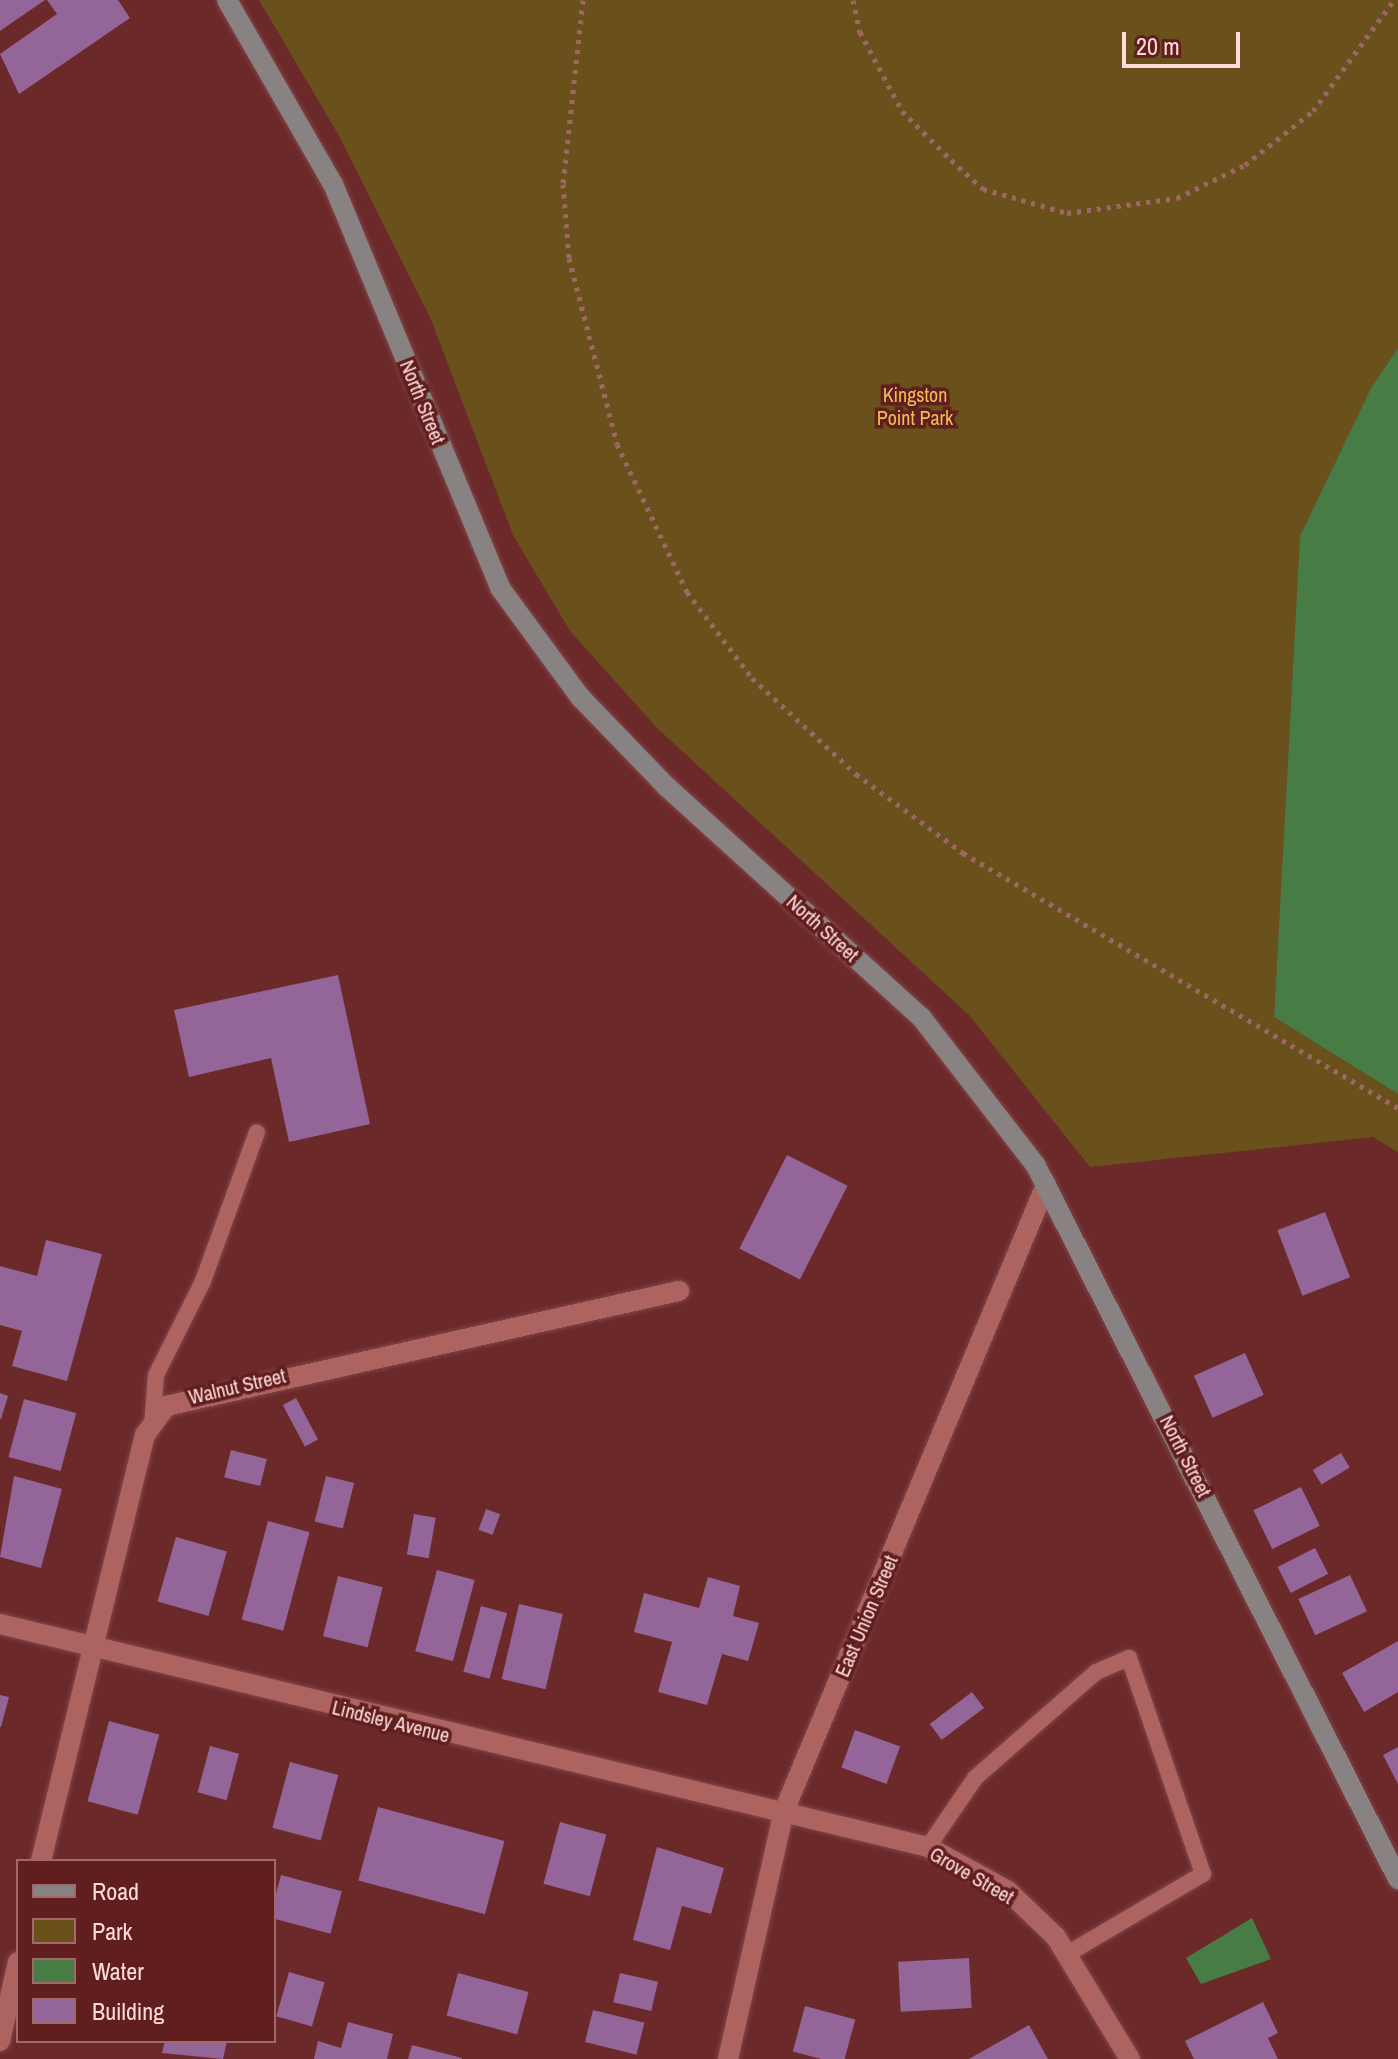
<!DOCTYPE html>
<style>
body{margin:0}
#map{position:relative;width:1398px;height:2059px;overflow:hidden;background:#6c2929;font-family:"Archivo Narrow",sans-serif}
div>[style]{position:absolute}
[style*='--x']{left:calc(var(--x)*1px);top:calc(var(--y)*1px);width:calc(var(--w)*1px);rotate:calc(var(--a)*1deg)}
.green>*{inset:0;background:#6a511c}
.water>*{inset:0;background:#477d44}
.building>*{inset:0;background:#946599;transform-origin:0 0}
.path>*{height:5px;margin-top:-2.5px;transform-origin:0;background:repeating-linear-gradient(90deg,#9e6665 0 4px,transparent 0 10px)}
.roads{filter:drop-shadow(0 0 2px #804649) drop-shadow(0 0 2px #804649)}
.lane>*{height:16px;margin:-8px;padding:0 8px;transform-origin:8px;border-radius:8px;background:#ad6360}
.street>*{height:20px;margin:-10px;padding:0 10px;transform-origin:10px;border-radius:10px;background:#ad6360}
.secondary>*{height:20px;margin:-10px;padding:0 10px;transform-origin:10px;border-radius:10px;background:#898283}
span{translate:-50% -50%;white-space:nowrap;text-align:center;line-height:1.15;-webkit-text-stroke:7px #601e1f;paint-order:stroke}
.park-label{font-size:20px;color:#f0be56}
.street-label{font-size:20px;color:#ffdcda}
.legend{position:absolute;left:16px;top:1859px;width:260px;height:184px;box-sizing:border-box;background:#601e1f;border:2px solid #a06a6a;margin:0;padding:10px 14px;list-style:none;font-size:24px;color:#ffdcda}
.legend li{display:flex;align-items:center;gap:16px;height:40px}
.legend b{width:40px;border:2px solid #a06a6a}
.scale{position:absolute;left:1122px;top:32px;width:118px;height:36px;box-sizing:border-box;border:4px solid #ffdcda;border-top:0;padding-left:10px;font-size:24px;line-height:28px;white-space:nowrap;color:#ffdcda;-webkit-text-stroke:6px #601e1f;paint-order:stroke}
</style>
<div id="map">
<div class="green">
<i style="clip-path:polygon(259px 0,1398px 0,1398px 348px,1371px 388px,1300px 536px,1274px 1017px,1398px 1094px,1398px 1152px,1373px 1137px,1090px 1167px,969px 1015px,657px 728px,570px 631px,513px 535px,430px 317px,338px 134px)"></i>
</div>
<div class="water">
<i style="clip-path:polygon(1398px 348px,1398px 1094px,1274px 1017px,1300px 536px,1371px 388px)"></i>
<i style="clip-path:polygon(1252px 1918px,1271px 1959px,1201px 1984px,1186px 1958px)"></i>
</div>
<div class="building">
<i style="clip-path:polygon(0 0,45px 0,0 31px)"></i>
<i style="clip-path:polygon(47px 0,118px 0,130px 18px,19px 94px,0 54px,57px 14px)"></i>
<i style="clip-path:polygon(338px 975px,370px 1124px,289px 1142px,271px 1058px,189px 1077px,174px 1010px)"></i>
<i style="left:787px;top:1155px;width:68px;height:105px;rotate:27deg"></i>
<i style="left:1325px;top:1212px;width:70px;height:51px;rotate:69deg"></i>
<i style="clip-path:polygon(46px 1240px,102px 1254px,67px 1381px,12px 1366px,22px 1331px,0 1325px,0 1266px,37px 1276px)"></i>
<i style="left:1245px;top:1353px;width:46px;height:56px;rotate:66deg"></i>
<i style="clip-path:polygon(0 1393px,8px 1396px,1px 1419px,0 1419px)"></i>
<i style="left:296px;top:1398px;width:47px;height:15px;rotate:62deg"></i>
<i style="left:24px;top:1399px;width:54px;height:60px;rotate:15deg"></i>
<i style="left:231px;top:1450px;width:37px;height:28px;rotate:14deg"></i>
<i style="left:1341px;top:1453px;width:17px;height:33px;rotate:59deg"></i>
<i style="clip-path:polygon(14px 1476px,62px 1489px,41px 1568px,0 1557px)"></i>
<i style="left:326px;top:1476px;width:29px;height:47px;rotate:14deg"></i>
<i style="left:1301px;top:1487px;width:43px;height:53px;rotate:64deg"></i>
<i style="left:486px;top:1509px;width:15px;height:22px;rotate:20deg"></i>
<i style="left:414px;top:1514px;width:22px;height:41px;rotate:10deg"></i>
<i style="left:268px;top:1521px;width:43px;height:102px;rotate:15deg"></i>
<i style="left:176px;top:1537px;width:53px;height:67px;rotate:16deg"></i>
<i style="left:1315px;top:1548px;width:29px;height:42px;rotate:63deg"></i>
<i style="left:437px;top:1570px;width:39px;height:84px;rotate:15deg"></i>
<i style="left:1350px;top:1575px;width:40px;height:57px;rotate:65deg"></i>
<i style="left:338px;top:1576px;width:46px;height:62px;rotate:14deg"></i>
<i style="clip-path:polygon(708px 1577px,740px 1586px,733px 1616px,759px 1623px,748px 1661px,722px 1654px,707px 1705px,658px 1692px,672px 1642px,634px 1632px,644px 1593px,699px 1608px)"></i>
<i style="left:519px;top:1604px;width:45px;height:77px;rotate:13deg"></i>
<i style="left:481px;top:1606px;width:27px;height:68px;rotate:15deg"></i>
<i style="clip-path:polygon(1398px 1641px,1398px 1692px,1364px 1712px,1342px 1673px)"></i>
<i style="left:972px;top:1692px;width:20px;height:53px;rotate:53deg"></i>
<i style="clip-path:polygon(0 1695px,9px 1697px,1px 1727px,0 1727px)"></i>
<i style="left:109px;top:1721px;width:52px;height:83px;rotate:15deg"></i>
<i style="left:855px;top:1730px;width:48px;height:40px;rotate:20deg"></i>
<i style="left:210px;top:1746px;width:30px;height:48px;rotate:15deg"></i>
<i style="clip-path:polygon(1398px 1747px,1398px 1784px,1383px 1755px)"></i>
<i style="left:290px;top:1762px;width:50px;height:68px;rotate:15deg"></i>
<i style="left:378px;top:1807px;width:131px;height:76px;rotate:15deg"></i>
<i style="left:560px;top:1822px;width:48px;height:64px;rotate:15deg"></i>
<i style="clip-path:polygon(657px 1847px,724px 1868px,711px 1914px,682px 1906px,670px 1950px,633px 1940px)"></i>
<i style="left:281px;top:1875px;width:63px;height:44px;rotate:15deg"></i>
<i style="left:969px;top:1958px;width:50px;height:71px;rotate:87deg"></i>
<i style="left:289px;top:1972px;width:37px;height:46px;rotate:16deg"></i>
<i style="left:458px;top:1973px;width:73px;height:44px;rotate:15deg"></i>
<i style="left:620px;top:1973px;width:39px;height:30px;rotate:13deg"></i>
<i style="clip-path:polygon(1263px 2002px,1278px 2033px,1268px 2038px,1278px 2059px,1194px 2059px,1185px 2041px)"></i>
<i style="left:805px;top:2006px;width:52px;height:47px;rotate:15deg"></i>
<i style="left:593px;top:2010px;width:53px;height:33px;rotate:14deg"></i>
<i style="clip-path:polygon(348px 2022px,393px 2034px,387px 2059px,314px 2059px,318px 2041px,341px 2048px)"></i>
<i style="clip-path:polygon(1029px 2025px,1048px 2059px,969px 2059px)"></i>
<i style="clip-path:polygon(165px 2041px,227px 2041px,223px 2059px,162px 2053px)"></i>
<i style="clip-path:polygon(412px 2045px,462px 2058px,462px 2059px,408px 2059px)"></i>
</div>
<div class="path">
<i style="--x:583;--y:0;--w:185;--a:96.2"></i>
<i style="--x:563;--y:184;--w:74;--a:85.4"></i>
<i style="--x:569;--y:258;--w:192;--a:75.5"></i>
<i style="--x:617;--y:444;--w:164;--a:64.7"></i>
<i style="--x:687;--y:592;--w:108;--a:52.9"></i>
<i style="--x:752;--y:678;--w:142;--a:42.7"></i>
<i style="--x:856;--y:774;--w:133;--a:36.4"></i>
<i style="--x:963;--y:853;--w:504;--a:30.38"></i>
<i style="--x:853;--y:0;--w:33;--a:78"></i>
<i style="--x:860;--y:32;--w:89;--a:62"></i>
<i style="--x:902;--y:111;--w:69;--a:45"></i>
<i style="--x:951;--y:160;--w:43;--a:42.2"></i>
<i style="--x:983;--y:189;--w:87;--a:15.9"></i>
<i style="--x:1067;--y:213;--w:111;--a:-7.8"></i>
<i style="--x:1177;--y:198;--w:76;--a:-25.9"></i>
<i style="--x:1245;--y:165;--w:87;--a:-38.5"></i>
<i style="--x:1313;--y:111;--w:137;--a:-53.9"></i>
</div>
<div class="roads">
<div class="lane">
<i style="--x:152;--y:1426;--w:51;--a:-85.5"></i>
<i style="--x:156;--y:1375;--w:105;--a:-63.4"></i>
<i style="--x:203;--y:1281;--w:158;--a:-70.1"></i>
<i style="--x:928;--y:1847;--w:83;--a:-55.7"></i>
<i style="--x:975;--y:1778;--w:161;--a:-41.2"></i>
<i style="--x:1096;--y:1672;--w:36;--a:-23"></i>
<i style="--x:1129;--y:1658;--w:228;--a:71.1"></i>
<i style="--x:1203;--y:1874;--w:158;--a:149.5"></i>
</div>
<div class="street">
<i style="--x:0;--y:1624;--w:954;--a:13.51"></i>
<i style="--x:928;--y:1847;--w:91;--a:28.8"></i>
<i style="--x:1008;--y:1891;--w:66;--a:43.8"></i>
<i style="--x:1056;--y:1937;--w:143;--a:58.8"></i>
<i style="--x:41;--y:1861;--w:439;--a:-76.3"></i>
<i style="--x:145;--y:1435;--w:36;--a:-54"></i>
<i style="--x:166;--y:1406;--w:526;--a:-12.64"></i>
<i style="--x:0;--y:2041;--w:81;--a:-77.2"></i>
<i style="--x:728;--y:2059;--w:254;--a:-77.3"></i>
<i style="--x:784;--y:1811;--w:679;--a:-67.29"></i>
</div>
<div class="secondary">
<i style="--x:227;--y:0;--w:212;--a:60.1"></i>
<i style="--x:333;--y:184;--w:437;--a:67.5"></i>
<i style="--x:500;--y:588;--w:135;--a:53.7"></i>
<i style="--x:580;--y:697;--w:125;--a:46"></i>
<i style="--x:667;--y:787;--w:343;--a:42.2"></i>
<i style="--x:921;--y:1017;--w:188;--a:52.3"></i>
<i style="--x:1036;--y:1166;--w:800;--a:63.08"></i>
</div>
</div>
<div class="park-label">
<span style="left:915px;top:406px">Kingston<br>Point Park</span>
</div>
<div class="street-label">
<span style="left:423px;top:402px;rotate:68deg">North Street</span>
<span style="left:823px;top:928px;rotate:42deg">North Street</span>
<span style="left:237px;top:1386px;rotate:-13deg">Walnut Street</span>
<span style="left:1186px;top:1456px;rotate:63deg">North Street</span>
<span style="left:866px;top:1616px;rotate:-67deg">East Union Street</span>
<span style="left:391px;top:1721px;rotate:14deg">Lindsley Avenue</span>
<span style="left:972px;top:1875px;rotate:30deg">Grove Street</span>
</div>
<ul class="legend">
<li><b style="height:10px;background:#898283"></b>Road</li>
<li><b style="height:22px;background:#6a511c"></b>Park</li>
<li><b style="height:22px;background:#477d44"></b>Water</li>
<li><b style="height:22px;background:#946599"></b>Building</li>
</ul>
<div class="scale">20 m</div>
</div>
